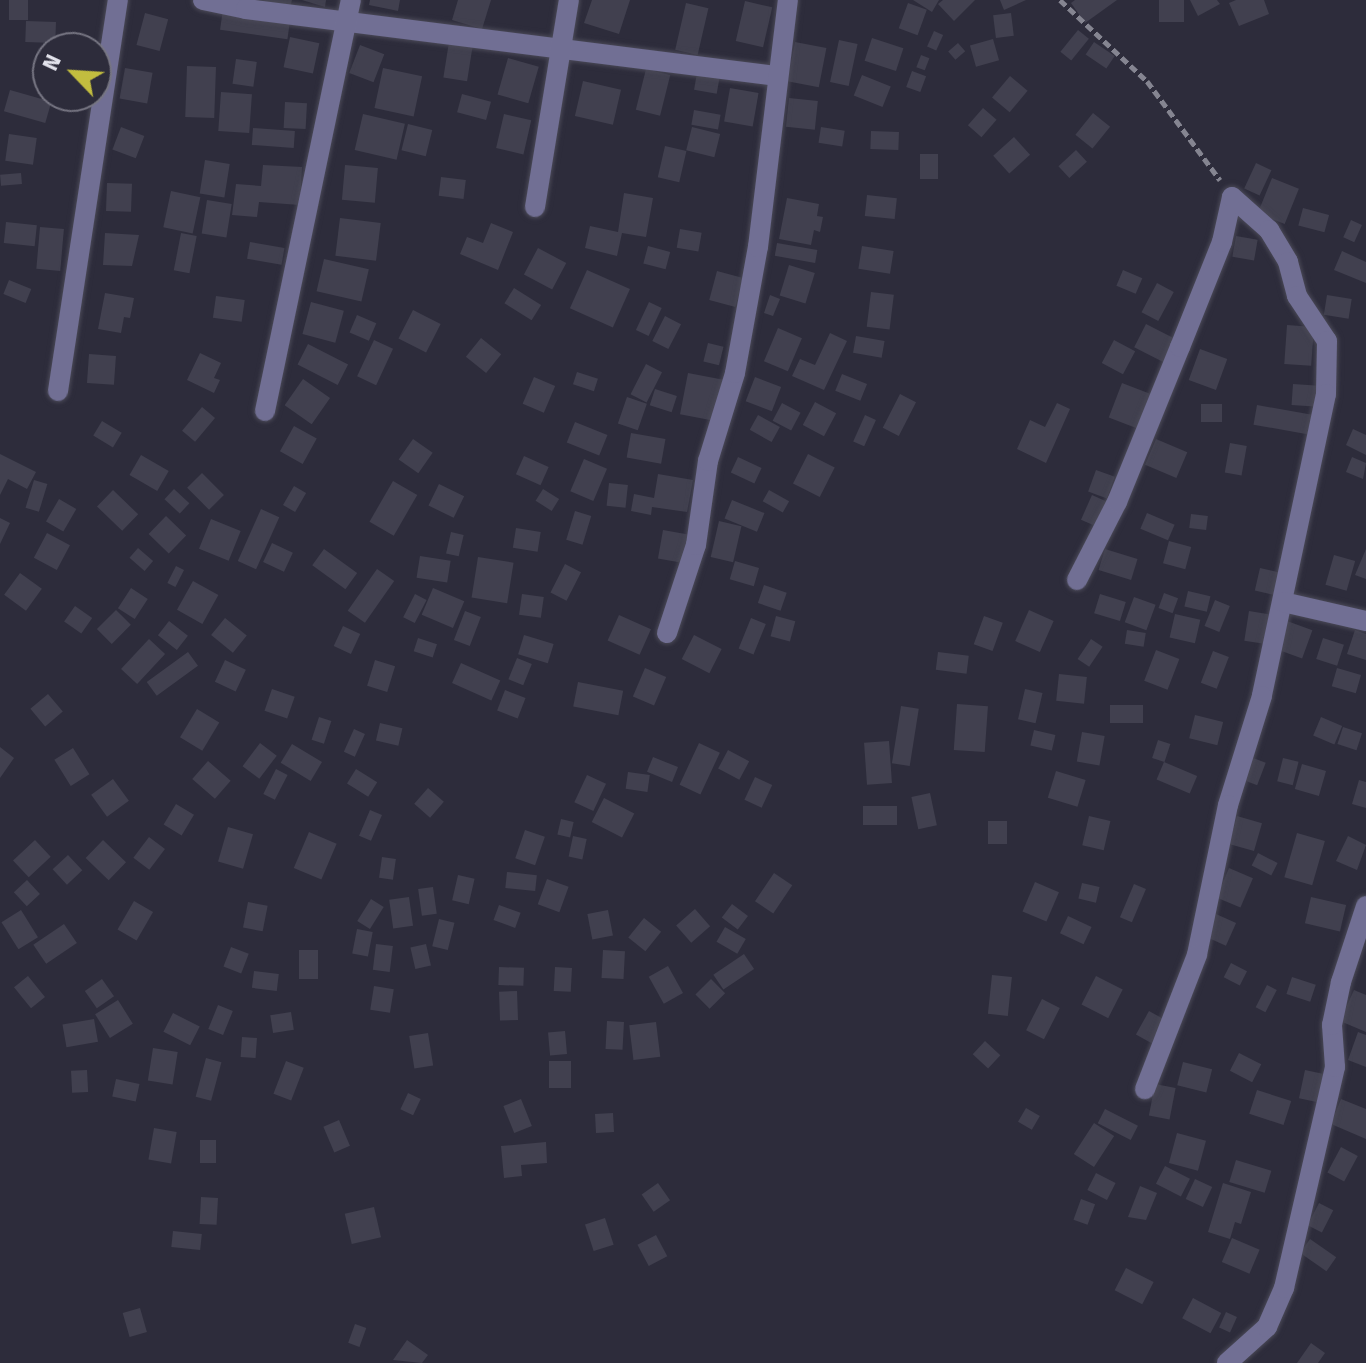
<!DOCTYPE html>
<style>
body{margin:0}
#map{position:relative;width:1366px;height:1363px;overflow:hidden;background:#2d2c3b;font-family:"Fira Sans",sans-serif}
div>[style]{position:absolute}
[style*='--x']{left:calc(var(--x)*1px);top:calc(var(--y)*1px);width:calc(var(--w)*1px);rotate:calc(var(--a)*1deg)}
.building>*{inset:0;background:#41404f;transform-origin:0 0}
.path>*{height:5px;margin-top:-2.5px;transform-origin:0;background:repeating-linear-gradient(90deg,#858591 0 8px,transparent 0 12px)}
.roads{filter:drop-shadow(0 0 2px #4a4957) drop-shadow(0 0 2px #4a4957)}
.minor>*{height:20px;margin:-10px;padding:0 10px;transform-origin:10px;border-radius:10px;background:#716f94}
span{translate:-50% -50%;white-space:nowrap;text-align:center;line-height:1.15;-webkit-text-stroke:6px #2d2c3b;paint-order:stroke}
.north{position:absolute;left:32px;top:32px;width:80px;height:80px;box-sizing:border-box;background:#2d2c3b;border:2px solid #767582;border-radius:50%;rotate:295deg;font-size:22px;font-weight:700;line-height:32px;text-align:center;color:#e3e3ec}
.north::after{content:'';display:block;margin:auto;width:28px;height:36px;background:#c2bd3f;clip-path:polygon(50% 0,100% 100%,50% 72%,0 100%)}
</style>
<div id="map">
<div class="building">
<i style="left:9px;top:0;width:19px;height:20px"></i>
<i style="clip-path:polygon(260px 0,292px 0,290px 7px)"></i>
<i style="clip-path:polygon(302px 0,326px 0,325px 7px)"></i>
<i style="clip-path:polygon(370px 0,400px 0,398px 11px,369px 5px)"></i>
<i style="clip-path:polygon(458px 0,491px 0,482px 29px,452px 20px)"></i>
<i style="clip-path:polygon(592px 0,630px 0,619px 34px,584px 23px)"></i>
<i style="clip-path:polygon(913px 0,939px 0,932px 12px)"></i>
<i style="clip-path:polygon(943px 0,975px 0,954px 21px,938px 4px)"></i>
<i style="clip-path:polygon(1000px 0,1026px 0,1004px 10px)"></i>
<i style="clip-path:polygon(1075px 0,1117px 0,1085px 23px,1071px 3px)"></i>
<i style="left:1159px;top:0;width:25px;height:22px"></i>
<i style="clip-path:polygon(1190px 0,1217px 0,1220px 4px,1198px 16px)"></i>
<i style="clip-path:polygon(1236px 0,1264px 0,1269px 14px,1239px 26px,1229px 3px)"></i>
<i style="left:745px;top:1px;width:28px;height:41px;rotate:13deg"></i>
<i style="left:686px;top:3px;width:23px;height:48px;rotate:13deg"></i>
<i style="left:908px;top:3px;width:20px;height:27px;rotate:20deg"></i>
<i style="left:223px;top:9px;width:68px;height:21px;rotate:8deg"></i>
<i style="left:145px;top:13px;width:24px;height:33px;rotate:15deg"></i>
<i style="left:1011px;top:13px;width:23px;height:18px;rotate:83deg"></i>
<i style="left:26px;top:21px;width:30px;height:21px;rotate:2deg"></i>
<i style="left:1078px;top:30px;width:14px;height:28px;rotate:39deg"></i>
<i style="left:934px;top:31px;width:10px;height:17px;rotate:24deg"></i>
<i style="left:290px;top:37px;width:30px;height:31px;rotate:12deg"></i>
<i style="left:872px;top:38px;width:33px;height:24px;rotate:18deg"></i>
<i style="left:993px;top:39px;width:22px;height:24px;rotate:74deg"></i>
<i style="left:839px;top:40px;width:19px;height:43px;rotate:12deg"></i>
<i style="left:449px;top:42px;width:24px;height:36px;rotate:9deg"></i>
<i style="left:795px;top:42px;width:32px;height:40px;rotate:11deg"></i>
<i style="left:1094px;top:42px;width:25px;height:15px;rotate:34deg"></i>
<i style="left:958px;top:43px;width:11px;height:13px;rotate:49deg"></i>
<i style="left:360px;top:45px;width:26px;height:30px;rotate:21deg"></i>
<i style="left:921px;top:55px;width:9px;height:13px;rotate:21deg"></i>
<i style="left:508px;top:58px;width:32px;height:38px;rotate:16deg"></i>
<i style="left:236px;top:59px;width:21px;height:25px;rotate:8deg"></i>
<i style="left:187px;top:66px;width:29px;height:51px;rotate:2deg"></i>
<i style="left:125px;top:68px;width:28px;height:31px;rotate:10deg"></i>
<i style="left:383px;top:68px;width:40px;height:41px;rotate:12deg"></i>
<i style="left:646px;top:69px;width:25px;height:42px;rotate:14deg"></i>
<i style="left:912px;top:71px;width:15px;height:17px;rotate:20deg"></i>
<i style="left:697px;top:73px;width:23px;height:17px;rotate:10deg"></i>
<i style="left:862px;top:75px;width:31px;height:22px;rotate:22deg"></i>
<i style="left:1010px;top:76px;width:23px;height:28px;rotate:40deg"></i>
<i style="left:583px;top:81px;width:39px;height:36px;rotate:13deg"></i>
<i style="left:730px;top:88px;width:29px;height:34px;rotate:10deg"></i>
<i style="left:10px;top:90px;width:43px;height:22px;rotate:16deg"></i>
<i style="left:221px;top:92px;width:31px;height:39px;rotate:4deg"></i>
<i style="left:462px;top:94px;width:30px;height:19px;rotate:15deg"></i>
<i style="left:789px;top:98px;width:29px;height:29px;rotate:6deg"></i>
<i style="left:285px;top:102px;width:22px;height:26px;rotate:3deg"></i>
<i style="left:983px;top:108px;width:18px;height:23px;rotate:41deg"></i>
<i style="left:694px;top:110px;width:27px;height:15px;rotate:10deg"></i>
<i style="left:1093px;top:113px;width:22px;height:28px;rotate:39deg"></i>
<i style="left:363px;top:114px;width:43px;height:37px;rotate:13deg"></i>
<i style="left:504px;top:114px;width:28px;height:35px;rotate:13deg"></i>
<i style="left:408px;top:124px;width:25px;height:27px;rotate:14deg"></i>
<i style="left:121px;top:127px;width:25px;height:24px;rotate:21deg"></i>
<i style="left:692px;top:127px;width:29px;height:24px;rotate:14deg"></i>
<i style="left:821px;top:127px;width:24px;height:16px;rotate:9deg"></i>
<i style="left:253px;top:128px;width:42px;height:17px;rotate:4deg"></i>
<i style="left:871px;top:131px;width:28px;height:18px;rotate:2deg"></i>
<i style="left:9px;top:134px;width:28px;height:27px;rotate:8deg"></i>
<i style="left:1014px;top:137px;width:24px;height:28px;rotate:48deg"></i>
<i style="left:665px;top:146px;width:22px;height:32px;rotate:13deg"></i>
<i style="left:1076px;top:150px;width:16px;height:24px;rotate:47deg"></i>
<i style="left:920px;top:154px;width:18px;height:25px"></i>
<i style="left:205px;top:160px;width:25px;height:34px;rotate:9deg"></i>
<i style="left:1256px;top:163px;width:17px;height:28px;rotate:25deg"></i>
<i style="clip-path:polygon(263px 165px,302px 167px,300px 205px,259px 202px,257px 217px,232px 215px,236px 184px,261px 186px)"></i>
<i style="left:345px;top:165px;width:33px;height:35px;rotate:5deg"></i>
<i style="left:21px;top:173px;width:11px;height:21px;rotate:85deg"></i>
<i style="left:441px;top:177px;width:25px;height:19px;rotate:7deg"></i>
<i style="left:1272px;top:178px;width:29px;height:38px;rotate:22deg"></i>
<i style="left:107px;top:183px;width:25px;height:28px;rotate:2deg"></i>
<i style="left:171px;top:191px;width:30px;height:37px;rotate:12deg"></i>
<i style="clip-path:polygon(624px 193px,653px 198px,646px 237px,622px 233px,617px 256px,585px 248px,590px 226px,618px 232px)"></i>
<i style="left:867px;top:195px;width:30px;height:21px;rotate:6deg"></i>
<i style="clip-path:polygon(787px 198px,819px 204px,817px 216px,823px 217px,820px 232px,814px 230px,811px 245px,779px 239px)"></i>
<i style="left:207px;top:200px;width:25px;height:34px;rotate:9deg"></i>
<i style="left:1303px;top:208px;width:27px;height:18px;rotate:15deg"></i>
<i style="left:340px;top:218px;width:41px;height:38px;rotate:7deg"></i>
<i style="left:1351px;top:220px;width:12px;height:19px;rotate:24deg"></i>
<i style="left:6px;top:222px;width:31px;height:21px;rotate:6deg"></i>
<i style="clip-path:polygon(491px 223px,513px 232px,498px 270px,460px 254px,467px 237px,483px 243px)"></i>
<i style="left:40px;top:227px;width:24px;height:42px;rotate:5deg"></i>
<i style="left:680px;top:229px;width:22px;height:19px;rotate:10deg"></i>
<i style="clip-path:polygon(105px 233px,139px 235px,132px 266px,103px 265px)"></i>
<i style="left:181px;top:233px;width:16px;height:38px;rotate:11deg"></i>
<i style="left:1236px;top:236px;width:22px;height:21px;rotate:10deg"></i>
<i style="left:250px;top:242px;width:35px;height:17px;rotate:10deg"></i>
<i style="left:777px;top:243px;width:41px;height:13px;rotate:10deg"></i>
<i style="left:648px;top:246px;width:23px;height:18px;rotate:15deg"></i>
<i style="left:862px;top:246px;width:32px;height:23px;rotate:9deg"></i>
<i style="left:538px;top:248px;width:32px;height:30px;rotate:28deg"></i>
<i style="clip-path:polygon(1342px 251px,1366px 262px,1366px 283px,1334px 270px)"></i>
<i style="left:324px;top:259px;width:46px;height:33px;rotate:13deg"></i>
<i style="left:789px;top:265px;width:27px;height:32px;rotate:17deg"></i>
<i style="left:587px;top:270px;width:47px;height:42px;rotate:24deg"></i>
<i style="left:1123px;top:270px;width:21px;height:17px;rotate:23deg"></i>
<i style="left:717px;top:271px;width:27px;height:30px;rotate:15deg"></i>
<i style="left:9px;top:280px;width:24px;height:15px;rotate:22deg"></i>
<i style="left:1157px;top:283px;width:19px;height:33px;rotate:28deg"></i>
<i style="left:514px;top:288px;width:32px;height:18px;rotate:32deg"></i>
<i style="left:871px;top:292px;width:23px;height:35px;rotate:7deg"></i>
<i style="clip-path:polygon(105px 293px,134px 298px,130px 318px,124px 317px,121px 333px,98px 329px)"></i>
<i style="clip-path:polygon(770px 295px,780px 299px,773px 316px,764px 313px)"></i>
<i style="left:1327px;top:295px;width:25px;height:20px;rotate:9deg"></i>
<i style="left:216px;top:296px;width:29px;height:22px;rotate:8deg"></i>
<i style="left:311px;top:302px;width:34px;height:33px;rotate:15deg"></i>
<i style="left:649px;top:302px;width:14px;height:31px;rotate:25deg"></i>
<i style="left:413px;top:310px;width:31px;height:32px;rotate:27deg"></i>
<i style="left:357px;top:315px;width:21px;height:19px;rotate:23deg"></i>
<i style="left:665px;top:316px;width:18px;height:28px;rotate:27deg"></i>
<i style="left:1146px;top:324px;width:33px;height:26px;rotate:27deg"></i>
<i style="left:1287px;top:325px;width:27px;height:39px;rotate:4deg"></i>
<i style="left:778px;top:328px;width:26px;height:36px;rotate:23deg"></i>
<i style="clip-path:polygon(830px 333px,847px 341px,824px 390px,792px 376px,800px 359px,815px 365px)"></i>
<i style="left:856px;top:336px;width:29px;height:17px;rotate:10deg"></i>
<i style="left:481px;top:338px;width:26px;height:24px;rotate:39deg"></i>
<i style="left:374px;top:340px;width:21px;height:40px;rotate:25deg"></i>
<i style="left:1114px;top:340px;width:24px;height:26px;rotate:28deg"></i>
<i style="left:708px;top:343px;width:16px;height:19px;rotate:14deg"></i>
<i style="left:308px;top:344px;width:45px;height:23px;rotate:27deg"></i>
<i style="left:1200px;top:349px;width:29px;height:33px;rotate:20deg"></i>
<i style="clip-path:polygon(200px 353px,221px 363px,214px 378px,220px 380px,214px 393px,187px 380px)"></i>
<i style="left:89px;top:354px;width:27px;height:29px;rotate:4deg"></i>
<i style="left:646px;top:364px;width:18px;height:34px;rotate:27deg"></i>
<i style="left:577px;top:372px;width:22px;height:13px;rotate:18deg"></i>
<i style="left:688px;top:373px;width:36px;height:42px;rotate:11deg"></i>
<i style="left:842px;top:374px;width:27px;height:18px;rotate:22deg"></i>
<i style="left:534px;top:377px;width:23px;height:29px;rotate:23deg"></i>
<i style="left:755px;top:377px;width:28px;height:26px;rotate:21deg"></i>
<i style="left:303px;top:379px;width:33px;height:32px;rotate:35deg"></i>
<i style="left:1122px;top:383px;width:30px;height:37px;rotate:21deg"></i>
<i style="left:1293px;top:384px;width:26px;height:21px;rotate:4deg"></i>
<i style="left:655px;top:389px;width:23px;height:17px;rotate:18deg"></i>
<i style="left:900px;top:394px;width:18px;height:38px;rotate:27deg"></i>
<i style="left:627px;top:397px;width:21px;height:28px;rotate:19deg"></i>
<i style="left:815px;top:402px;width:24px;height:26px;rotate:28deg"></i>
<i style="left:782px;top:403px;width:21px;height:20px;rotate:28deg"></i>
<i style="clip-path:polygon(1057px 403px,1070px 409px,1046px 463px,1017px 449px,1030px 420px,1045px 427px)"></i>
<i style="left:1201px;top:404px;width:21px;height:18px"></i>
<i style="left:1257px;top:405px;width:56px;height:20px;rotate:10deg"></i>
<i style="left:202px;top:407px;width:17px;height:31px;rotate:40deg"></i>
<i style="left:758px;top:415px;width:25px;height:17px;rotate:29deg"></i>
<i style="left:865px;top:415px;width:12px;height:29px;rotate:24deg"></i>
<i style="left:102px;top:421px;width:23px;height:17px;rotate:31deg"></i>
<i style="left:575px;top:422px;width:35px;height:22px;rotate:22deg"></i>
<i style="left:294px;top:426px;width:26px;height:29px;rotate:29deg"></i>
<i style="clip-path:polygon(1353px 429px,1366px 435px,1366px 455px,1346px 445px)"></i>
<i style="left:631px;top:433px;width:35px;height:25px;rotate:10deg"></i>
<i style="left:413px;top:439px;width:24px;height:25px;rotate:35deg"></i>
<i style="left:1156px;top:439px;width:34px;height:28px;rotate:23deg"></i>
<i style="left:1230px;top:443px;width:17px;height:30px;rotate:10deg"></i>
<i style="clip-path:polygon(0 454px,36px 472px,27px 489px,8px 479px,0 495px)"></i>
<i style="left:808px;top:454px;width:30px;height:33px;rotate:27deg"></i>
<i style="left:141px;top:455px;width:32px;height:23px;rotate:30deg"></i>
<i style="left:524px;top:456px;width:27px;height:20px;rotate:24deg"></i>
<i style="left:738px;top:457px;width:26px;height:17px;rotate:25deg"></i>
<i style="clip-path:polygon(1352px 457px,1366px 463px,1363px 479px,1346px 472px)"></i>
<i style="left:584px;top:459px;width:25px;height:35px;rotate:23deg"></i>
<i style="left:1096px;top:470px;width:20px;height:23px;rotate:20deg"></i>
<i style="left:202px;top:473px;width:31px;height:21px;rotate:45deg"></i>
<i style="clip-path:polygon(658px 474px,693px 480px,687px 512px,652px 507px,651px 515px,631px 511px,634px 494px,654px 498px)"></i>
<i style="left:34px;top:480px;width:14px;height:29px;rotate:17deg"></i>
<i style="left:393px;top:481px;width:28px;height:47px;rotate:30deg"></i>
<i style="left:609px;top:483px;width:19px;height:23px;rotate:6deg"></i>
<i style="left:439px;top:484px;width:28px;height:24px;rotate:26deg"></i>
<i style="left:294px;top:486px;width:14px;height:22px;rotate:30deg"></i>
<i style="left:174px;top:489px;width:21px;height:14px;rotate:43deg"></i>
<i style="left:543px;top:489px;width:19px;height:14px;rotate:32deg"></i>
<i style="left:113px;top:490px;width:35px;height:23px;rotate:44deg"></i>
<i style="left:769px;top:490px;width:23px;height:13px;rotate:29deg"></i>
<i style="left:1092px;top:495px;width:20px;height:27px;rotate:24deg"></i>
<i style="left:59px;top:499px;width:20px;height:26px;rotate:30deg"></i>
<i style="left:732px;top:500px;width:35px;height:20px;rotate:22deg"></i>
<i style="left:261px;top:509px;width:20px;height:57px;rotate:24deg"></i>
<i style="left:575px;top:511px;width:17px;height:30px;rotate:17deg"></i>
<i style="left:1147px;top:513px;width:30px;height:17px;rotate:23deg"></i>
<i style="left:1191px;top:514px;width:17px;height:14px;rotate:7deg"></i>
<i style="left:166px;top:516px;width:28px;height:25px;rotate:44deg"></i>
<i style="clip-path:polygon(0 518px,10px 523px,0 544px)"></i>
<i style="left:211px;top:519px;width:32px;height:32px;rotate:22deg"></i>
<i style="left:719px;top:521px;width:23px;height:37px;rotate:13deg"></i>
<i style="left:516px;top:528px;width:25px;height:20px;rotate:9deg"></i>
<i style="left:663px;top:530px;width:27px;height:29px;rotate:10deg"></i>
<i style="left:451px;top:532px;width:13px;height:22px;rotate:13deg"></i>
<i style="left:47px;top:533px;width:26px;height:28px;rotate:28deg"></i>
<i style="left:1169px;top:541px;width:23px;height:23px;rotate:15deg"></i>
<i style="left:272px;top:543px;width:23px;height:21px;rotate:25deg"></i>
<i style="left:138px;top:548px;width:20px;height:13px;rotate:41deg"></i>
<i style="left:324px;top:549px;width:41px;height:20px;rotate:36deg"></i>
<i style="left:1105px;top:549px;width:34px;height:22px;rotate:17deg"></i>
<i style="clip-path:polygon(1366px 549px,1366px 579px,1355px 575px)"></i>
<i style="left:1334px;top:555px;width:22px;height:31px;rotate:16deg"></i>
<i style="left:420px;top:556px;width:31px;height:22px;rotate:9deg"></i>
<i style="left:478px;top:557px;width:36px;height:41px;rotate:9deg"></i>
<i style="left:735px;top:561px;width:25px;height:19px;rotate:16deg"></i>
<i style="left:565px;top:564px;width:18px;height:32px;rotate:27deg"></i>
<i style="left:176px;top:566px;width:9px;height:19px;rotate:27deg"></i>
<i style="left:1260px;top:568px;width:22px;height:23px;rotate:13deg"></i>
<i style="left:377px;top:569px;width:21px;height:51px;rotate:35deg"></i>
<i style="left:20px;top:573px;width:27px;height:27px;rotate:36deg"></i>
<i style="left:193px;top:581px;width:29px;height:33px;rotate:29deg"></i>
<i style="left:764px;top:585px;width:24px;height:19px;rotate:19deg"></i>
<i style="left:131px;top:588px;width:20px;height:24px;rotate:33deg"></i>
<i style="left:433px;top:588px;width:34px;height:29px;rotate:23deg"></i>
<i style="left:1188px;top:591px;width:23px;height:16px;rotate:13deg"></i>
<i style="left:1164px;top:593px;width:15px;height:16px;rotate:20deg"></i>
<i style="left:415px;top:594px;width:13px;height:26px;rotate:27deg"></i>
<i style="left:522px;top:594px;width:22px;height:21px;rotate:8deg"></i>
<i style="left:1100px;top:594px;width:27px;height:20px;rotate:17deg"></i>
<i style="left:1134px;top:597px;width:23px;height:27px;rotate:20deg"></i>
<i style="left:1215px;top:600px;width:16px;height:28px;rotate:22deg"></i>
<i style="left:75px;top:606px;width:21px;height:19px;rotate:35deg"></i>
<i style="left:116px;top:610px;width:21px;height:27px;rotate:45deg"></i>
<i style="left:1029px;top:610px;width:27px;height:34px;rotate:24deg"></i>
<i style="left:465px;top:611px;width:17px;height:31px;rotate:21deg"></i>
<i style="left:1249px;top:611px;width:20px;height:30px;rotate:9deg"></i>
<i style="left:1175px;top:614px;width:26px;height:24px;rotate:13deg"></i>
<i style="left:619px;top:615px;width:35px;height:28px;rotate:24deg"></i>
<i style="left:776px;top:616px;width:20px;height:21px;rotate:15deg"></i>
<i style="left:984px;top:616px;width:20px;height:30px;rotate:20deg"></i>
<i style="left:225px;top:618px;width:28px;height:22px;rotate:39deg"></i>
<i style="left:751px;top:618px;width:16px;height:33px;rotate:22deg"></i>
<i style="left:169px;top:621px;width:24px;height:18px;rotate:38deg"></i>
<i style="left:1287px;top:621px;width:27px;height:30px;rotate:20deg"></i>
<i style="left:343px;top:626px;width:19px;height:22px;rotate:25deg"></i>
<i style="left:1127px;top:630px;width:19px;height:14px;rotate:9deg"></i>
<i style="clip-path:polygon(1355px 630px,1366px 634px,1366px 660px,1347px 654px)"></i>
<i style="left:524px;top:635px;width:31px;height:20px;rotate:17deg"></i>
<i style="left:694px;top:635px;width:31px;height:27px;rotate:27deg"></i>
<i style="left:418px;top:638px;width:20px;height:14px;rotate:18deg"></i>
<i style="left:1323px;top:638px;width:22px;height:22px;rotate:18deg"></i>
<i style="left:149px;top:639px;width:22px;height:41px;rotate:43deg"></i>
<i style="left:1091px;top:639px;width:14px;height:24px;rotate:34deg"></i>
<i style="left:1156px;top:650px;width:25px;height:33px;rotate:21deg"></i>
<i style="left:1213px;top:651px;width:17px;height:34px;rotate:21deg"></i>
<i style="left:188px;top:652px;width:17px;height:51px;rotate:54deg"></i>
<i style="left:938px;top:652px;width:31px;height:18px;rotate:7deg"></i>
<i style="left:517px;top:658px;width:16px;height:23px;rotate:22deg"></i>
<i style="left:225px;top:660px;width:23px;height:24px;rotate:25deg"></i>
<i style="left:375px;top:660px;width:21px;height:27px;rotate:17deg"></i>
<i style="left:461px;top:663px;width:43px;height:22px;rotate:24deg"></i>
<i style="left:645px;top:668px;width:23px;height:31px;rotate:23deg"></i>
<i style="left:1337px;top:668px;width:25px;height:19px;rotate:16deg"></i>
<i style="left:1059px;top:674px;width:28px;height:27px;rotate:6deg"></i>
<i style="left:578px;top:682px;width:46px;height:25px;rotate:11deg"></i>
<i style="left:272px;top:689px;width:24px;height:23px;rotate:19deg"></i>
<i style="left:1025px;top:689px;width:18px;height:31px;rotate:13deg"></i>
<i style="left:505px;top:690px;width:22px;height:22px;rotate:21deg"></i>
<i style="left:48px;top:694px;width:23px;height:23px;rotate:50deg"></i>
<i style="left:957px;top:704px;width:31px;height:46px;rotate:4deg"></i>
<i style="left:1110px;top:705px;width:33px;height:18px"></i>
<i style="left:901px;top:706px;width:18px;height:58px;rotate:9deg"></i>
<i style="left:197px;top:709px;width:26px;height:33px;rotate:31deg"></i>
<i style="left:1195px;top:715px;width:29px;height:24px;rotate:14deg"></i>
<i style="left:319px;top:717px;width:13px;height:24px;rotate:18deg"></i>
<i style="left:1321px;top:717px;width:23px;height:20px;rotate:23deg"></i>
<i style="left:380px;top:723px;width:23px;height:18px;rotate:13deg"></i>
<i style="left:1343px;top:727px;width:20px;height:18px;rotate:18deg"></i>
<i style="left:354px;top:729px;width:12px;height:25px;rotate:24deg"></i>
<i style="left:1034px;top:730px;width:22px;height:16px;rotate:13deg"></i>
<i style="left:1082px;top:732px;width:23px;height:30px;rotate:10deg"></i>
<i style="left:1158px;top:740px;width:13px;height:19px;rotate:18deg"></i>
<i style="left:889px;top:741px;width:42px;height:25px;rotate:86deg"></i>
<i style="left:260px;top:743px;width:21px;height:29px;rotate:37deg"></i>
<i style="left:699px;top:743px;width:23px;height:46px;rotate:25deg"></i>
<i style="left:292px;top:744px;width:35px;height:22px;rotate:31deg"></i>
<i style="clip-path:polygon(0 747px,14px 758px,0 778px)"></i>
<i style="left:73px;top:748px;width:31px;height:22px;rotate:58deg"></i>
<i style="left:728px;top:750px;width:24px;height:21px;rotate:28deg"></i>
<i style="left:1248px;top:756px;width:19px;height:24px;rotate:21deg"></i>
<i style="left:653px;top:757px;width:27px;height:16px;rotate:22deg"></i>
<i style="left:1283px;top:758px;width:16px;height:24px;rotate:14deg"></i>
<i style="left:208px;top:761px;width:30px;height:24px;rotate:41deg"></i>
<i style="left:1164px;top:762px;width:36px;height:19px;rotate:23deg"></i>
<i style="left:1302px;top:764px;width:25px;height:26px;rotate:16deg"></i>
<i style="left:276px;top:769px;width:13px;height:28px;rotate:27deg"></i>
<i style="left:356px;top:769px;width:25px;height:17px;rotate:32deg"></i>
<i style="left:1056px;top:771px;width:31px;height:28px;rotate:17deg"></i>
<i style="left:628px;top:772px;width:22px;height:17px;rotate:8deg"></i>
<i style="left:587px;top:775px;width:21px;height:30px;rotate:25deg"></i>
<i style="left:755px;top:777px;width:19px;height:25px;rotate:25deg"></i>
<i style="left:113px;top:779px;width:27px;height:27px;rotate:54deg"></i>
<i style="clip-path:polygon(1359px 780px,1366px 782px,1366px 808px,1352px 804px)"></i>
<i style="left:428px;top:788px;width:21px;height:21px;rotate:41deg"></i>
<i style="left:930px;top:793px;width:33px;height:19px;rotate:78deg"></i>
<i style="left:604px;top:798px;width:34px;height:27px;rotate:27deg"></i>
<i style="left:176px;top:804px;width:21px;height:24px;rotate:31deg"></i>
<i style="left:863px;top:806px;width:34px;height:19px"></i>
<i style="left:370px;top:810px;width:13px;height:28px;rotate:23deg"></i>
<i style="left:1089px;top:816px;width:22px;height:30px;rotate:13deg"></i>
<i style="left:1237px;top:816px;width:26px;height:29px;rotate:16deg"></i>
<i style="left:561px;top:819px;width:13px;height:16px;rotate:13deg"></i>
<i style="left:988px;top:821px;width:19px;height:23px"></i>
<i style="left:228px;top:827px;width:26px;height:36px;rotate:16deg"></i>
<i style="left:525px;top:830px;width:21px;height:30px;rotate:19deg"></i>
<i style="left:309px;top:832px;width:30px;height:39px;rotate:23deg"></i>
<i style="left:1297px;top:833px;width:29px;height:46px;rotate:16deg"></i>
<i style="left:573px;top:836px;width:14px;height:21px;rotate:12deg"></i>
<i style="clip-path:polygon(1348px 836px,1366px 845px,1357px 870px,1336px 861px)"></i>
<i style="left:149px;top:837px;width:20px;height:26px;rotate:37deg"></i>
<i style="left:35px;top:840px;width:23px;height:30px;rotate:47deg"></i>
<i style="left:103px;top:840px;width:32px;height:25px;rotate:44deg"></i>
<i style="left:1258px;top:853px;width:22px;height:14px;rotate:27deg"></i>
<i style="left:68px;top:855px;width:21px;height:21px;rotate:47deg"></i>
<i style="left:382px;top:857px;width:14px;height:21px;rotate:8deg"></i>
<i style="left:1229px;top:868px;width:26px;height:32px;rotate:23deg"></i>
<i style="left:507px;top:872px;width:30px;height:16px;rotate:6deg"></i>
<i style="left:774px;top:873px;width:22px;height:34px;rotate:34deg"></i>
<i style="left:458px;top:875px;width:17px;height:26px;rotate:13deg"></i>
<i style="left:547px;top:879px;width:23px;height:27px;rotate:20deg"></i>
<i style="left:27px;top:880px;width:19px;height:18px;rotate:47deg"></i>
<i style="left:1035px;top:882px;width:26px;height:32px;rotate:23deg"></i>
<i style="left:1082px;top:883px;width:18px;height:16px;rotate:13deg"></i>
<i style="left:1134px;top:884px;width:13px;height:36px;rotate:23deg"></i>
<i style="left:433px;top:887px;width:27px;height:15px;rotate:82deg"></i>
<i style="left:409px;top:897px;width:29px;height:20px;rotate:82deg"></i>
<i style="left:1311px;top:897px;width:36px;height:27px;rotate:13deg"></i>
<i style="left:371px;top:899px;width:15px;height:26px;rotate:32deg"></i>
<i style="left:134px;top:901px;width:22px;height:33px;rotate:30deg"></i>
<i style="left:248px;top:902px;width:20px;height:26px;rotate:11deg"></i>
<i style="left:732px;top:904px;width:20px;height:17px;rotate:37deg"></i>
<i style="left:499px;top:905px;width:23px;height:16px;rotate:20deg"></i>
<i style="left:695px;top:909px;width:23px;height:25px;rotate:49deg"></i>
<i style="left:21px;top:910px;width:32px;height:23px;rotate:58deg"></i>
<i style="left:608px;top:910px;width:26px;height:21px;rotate:79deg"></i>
<i style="left:1216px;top:914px;width:22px;height:25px;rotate:24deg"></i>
<i style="left:1068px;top:916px;width:26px;height:19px;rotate:25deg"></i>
<i style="left:644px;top:918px;width:22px;height:25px;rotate:39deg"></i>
<i style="left:439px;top:919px;width:16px;height:28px;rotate:14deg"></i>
<i style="left:64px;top:924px;width:23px;height:37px;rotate:56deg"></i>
<i style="left:725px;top:927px;width:24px;height:17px;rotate:30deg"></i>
<i style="left:357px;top:929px;width:16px;height:25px;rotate:11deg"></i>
<i style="left:376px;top:944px;width:17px;height:26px;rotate:7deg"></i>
<i style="left:426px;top:944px;width:22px;height:16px;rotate:77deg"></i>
<i style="left:231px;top:947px;width:19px;height:21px;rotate:21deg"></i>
<i style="left:318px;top:950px;width:29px;height:19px;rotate:90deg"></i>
<i style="left:603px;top:950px;width:22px;height:28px;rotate:3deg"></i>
<i style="left:744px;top:954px;width:18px;height:37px;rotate:56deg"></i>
<i style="left:1231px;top:963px;width:18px;height:16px;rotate:27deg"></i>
<i style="left:668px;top:966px;width:31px;height:22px;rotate:61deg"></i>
<i style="left:499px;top:967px;width:25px;height:18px;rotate:2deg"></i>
<i style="left:555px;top:967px;width:17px;height:24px;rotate:3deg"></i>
<i style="left:254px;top:971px;width:25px;height:17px;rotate:7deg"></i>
<i style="left:992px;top:975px;width:20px;height:39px;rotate:6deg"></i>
<i style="left:28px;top:976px;width:27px;height:18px;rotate:51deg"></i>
<i style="left:1096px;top:976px;width:30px;height:32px;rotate:27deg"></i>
<i style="left:1292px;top:977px;width:25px;height:18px;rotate:18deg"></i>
<i style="left:102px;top:979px;width:21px;height:21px;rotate:55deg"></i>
<i style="left:711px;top:979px;width:20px;height:22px;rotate:45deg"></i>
<i style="left:1267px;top:985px;width:11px;height:25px;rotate:27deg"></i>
<i style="left:374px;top:986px;width:20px;height:24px;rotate:9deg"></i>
<i style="clip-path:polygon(1354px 990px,1366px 995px,1366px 1032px,1340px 1021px)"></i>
<i style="left:517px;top:991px;width:29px;height:18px;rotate:88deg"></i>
<i style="left:1042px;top:999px;width:20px;height:35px;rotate:27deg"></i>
<i style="left:118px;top:1000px;width:28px;height:27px;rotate:58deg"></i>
<i style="left:218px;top:1005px;width:16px;height:26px;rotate:22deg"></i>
<i style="left:1149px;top:1011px;width:18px;height:27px;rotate:29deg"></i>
<i style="left:291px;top:1012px;width:18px;height:21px;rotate:81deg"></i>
<i style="left:173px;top:1013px;width:30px;height:21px;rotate:27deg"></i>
<i style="left:94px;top:1019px;width:23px;height:32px;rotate:80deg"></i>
<i style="left:607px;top:1021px;width:17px;height:28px;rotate:3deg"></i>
<i style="left:656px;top:1022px;width:35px;height:27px;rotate:83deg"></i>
<i style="left:565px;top:1031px;width:23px;height:17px;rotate:85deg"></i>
<i style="clip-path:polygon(1358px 1032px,1366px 1035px,1366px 1067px,1348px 1060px)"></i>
<i style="left:428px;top:1033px;width:33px;height:19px;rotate:81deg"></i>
<i style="left:242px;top:1037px;width:15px;height:20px;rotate:4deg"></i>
<i style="left:985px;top:1041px;width:21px;height:18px;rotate:43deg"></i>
<i style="left:153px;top:1048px;width:25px;height:33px;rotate:9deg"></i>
<i style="left:1239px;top:1053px;width:25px;height:20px;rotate:27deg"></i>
<i style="left:206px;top:1058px;width:16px;height:40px;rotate:15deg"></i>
<i style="left:286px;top:1061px;width:19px;height:35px;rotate:21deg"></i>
<i style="left:549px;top:1061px;width:22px;height:27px"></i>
<i style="left:1183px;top:1062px;width:30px;height:24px;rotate:14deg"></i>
<i style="left:87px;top:1070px;width:22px;height:16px;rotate:87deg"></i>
<i style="left:1305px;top:1070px;width:24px;height:29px;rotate:12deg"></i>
<i style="left:116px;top:1079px;width:24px;height:18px;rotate:12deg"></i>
<i style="left:1155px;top:1084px;width:21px;height:32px;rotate:11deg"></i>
<i style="left:1257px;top:1090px;width:36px;height:25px;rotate:18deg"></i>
<i style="left:408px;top:1093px;width:14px;height:18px;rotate:25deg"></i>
<i style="left:521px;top:1099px;width:29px;height:19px;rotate:68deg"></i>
<i style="clip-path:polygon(1341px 1099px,1366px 1109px,1366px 1139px,1331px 1124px)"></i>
<i style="left:1026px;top:1108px;width:16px;height:16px;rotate:30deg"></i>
<i style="left:1105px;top:1109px;width:37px;height:16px;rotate:27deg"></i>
<i style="left:613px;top:1113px;width:19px;height:18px;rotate:87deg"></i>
<i style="left:339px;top:1120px;width:28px;height:17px;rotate:67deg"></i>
<i style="left:1094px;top:1123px;width:24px;height:37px;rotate:33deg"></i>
<i style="left:154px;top:1128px;width:23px;height:32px;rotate:10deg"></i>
<i style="left:1177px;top:1133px;width:30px;height:31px;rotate:15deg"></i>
<i style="left:200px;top:1140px;width:16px;height:23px"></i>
<i style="clip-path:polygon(546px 1142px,547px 1163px,521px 1165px,522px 1176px,504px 1178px,501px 1146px)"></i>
<i style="left:1341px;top:1147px;width:19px;height:29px;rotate:28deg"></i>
<i style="left:1236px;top:1160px;width:37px;height:23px;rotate:17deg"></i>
<i style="left:1165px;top:1166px;width:28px;height:20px;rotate:27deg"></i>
<i style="left:1096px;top:1173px;width:22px;height:19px;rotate:27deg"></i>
<i style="left:1195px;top:1179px;width:19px;height:22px;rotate:25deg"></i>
<i style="left:658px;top:1183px;width:21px;height:20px;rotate:55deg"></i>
<i style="clip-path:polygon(1223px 1183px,1251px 1192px,1241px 1224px,1235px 1222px,1230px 1239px,1208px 1232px)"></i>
<i style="clip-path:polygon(1140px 1186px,1157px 1193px,1146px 1220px,1128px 1217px)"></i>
<i style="left:201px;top:1197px;width:17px;height:27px;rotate:3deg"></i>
<i style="left:1081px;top:1199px;width:15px;height:22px;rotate:20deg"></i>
<i style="left:1319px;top:1203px;width:16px;height:25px;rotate:27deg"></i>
<i style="left:374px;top:1207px;width:31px;height:30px;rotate:77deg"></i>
<i style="left:605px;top:1218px;width:28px;height:21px;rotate:72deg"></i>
<i style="left:173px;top:1231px;width:29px;height:16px;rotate:6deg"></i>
<i style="left:656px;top:1235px;width:24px;height:21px;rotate:62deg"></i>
<i style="left:1232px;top:1238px;width:30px;height:26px;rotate:23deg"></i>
<i style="left:1310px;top:1239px;width:32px;height:17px;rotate:35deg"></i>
<i style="left:1126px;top:1268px;width:31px;height:25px;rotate:27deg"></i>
<i style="left:1193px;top:1298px;width:32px;height:23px;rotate:28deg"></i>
<i style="left:140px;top:1308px;width:25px;height:18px;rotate:74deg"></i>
<i style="left:1226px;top:1312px;width:12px;height:17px;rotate:24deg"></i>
<i style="left:355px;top:1324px;width:12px;height:20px;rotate:20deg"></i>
<i style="clip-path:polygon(407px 1340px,428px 1355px,422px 1363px,393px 1360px)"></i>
<i style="clip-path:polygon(1311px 1343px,1325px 1353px,1318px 1363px,1297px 1363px)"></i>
</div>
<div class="path">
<i style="--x:1060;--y:0;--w:119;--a:43"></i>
<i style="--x:1147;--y:81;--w:123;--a:53.6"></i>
</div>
<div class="roads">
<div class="minor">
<i style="--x:203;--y:0;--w:44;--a:11.8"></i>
<i style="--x:246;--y:9;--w:534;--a:7.2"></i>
<i style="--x:535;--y:207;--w:210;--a:-80.7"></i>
<i style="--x:58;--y:391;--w:396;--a:-81.3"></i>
<i style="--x:265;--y:411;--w:420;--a:-78.2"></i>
<i style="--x:1077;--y:580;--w:88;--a:-62.9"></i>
<i style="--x:1117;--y:502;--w:167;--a:-67.9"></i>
<i style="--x:1180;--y:347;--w:113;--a:-68.2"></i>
<i style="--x:1222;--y:242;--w:46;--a:-77.5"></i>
<i style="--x:1232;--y:197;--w:50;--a:41.7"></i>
<i style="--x:1269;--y:230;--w:37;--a:59"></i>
<i style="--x:1288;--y:262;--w:35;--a:75"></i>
<i style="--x:1297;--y:296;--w:54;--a:56.3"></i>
<i style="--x:1327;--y:341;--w:53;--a:91.1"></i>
<i style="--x:1326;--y:394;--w:309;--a:102"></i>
<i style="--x:1262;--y:696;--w:114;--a:107.3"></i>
<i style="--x:1228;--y:805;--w:153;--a:101.7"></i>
<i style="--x:1197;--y:955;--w:144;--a:111.2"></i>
<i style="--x:1283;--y:602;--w:85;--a:12.9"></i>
<i style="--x:667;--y:633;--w:93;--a:-71.8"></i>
<i style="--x:696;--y:545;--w:85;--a:-81.9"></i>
<i style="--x:708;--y:461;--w:92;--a:-72.9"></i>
<i style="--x:735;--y:373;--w:128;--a:-79.7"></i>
<i style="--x:758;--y:247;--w:249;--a:-83.1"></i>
<i style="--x:1227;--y:1363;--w:54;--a:-42"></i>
<i style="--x:1267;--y:1327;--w:43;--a:-66.4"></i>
<i style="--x:1284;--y:1288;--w:227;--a:-77"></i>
<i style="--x:1335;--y:1067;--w:42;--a:-94.1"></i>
<i style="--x:1332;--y:1025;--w:44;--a:-78.2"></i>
<i style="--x:1341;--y:982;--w:80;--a:-71.8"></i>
</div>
</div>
<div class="north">N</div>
</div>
